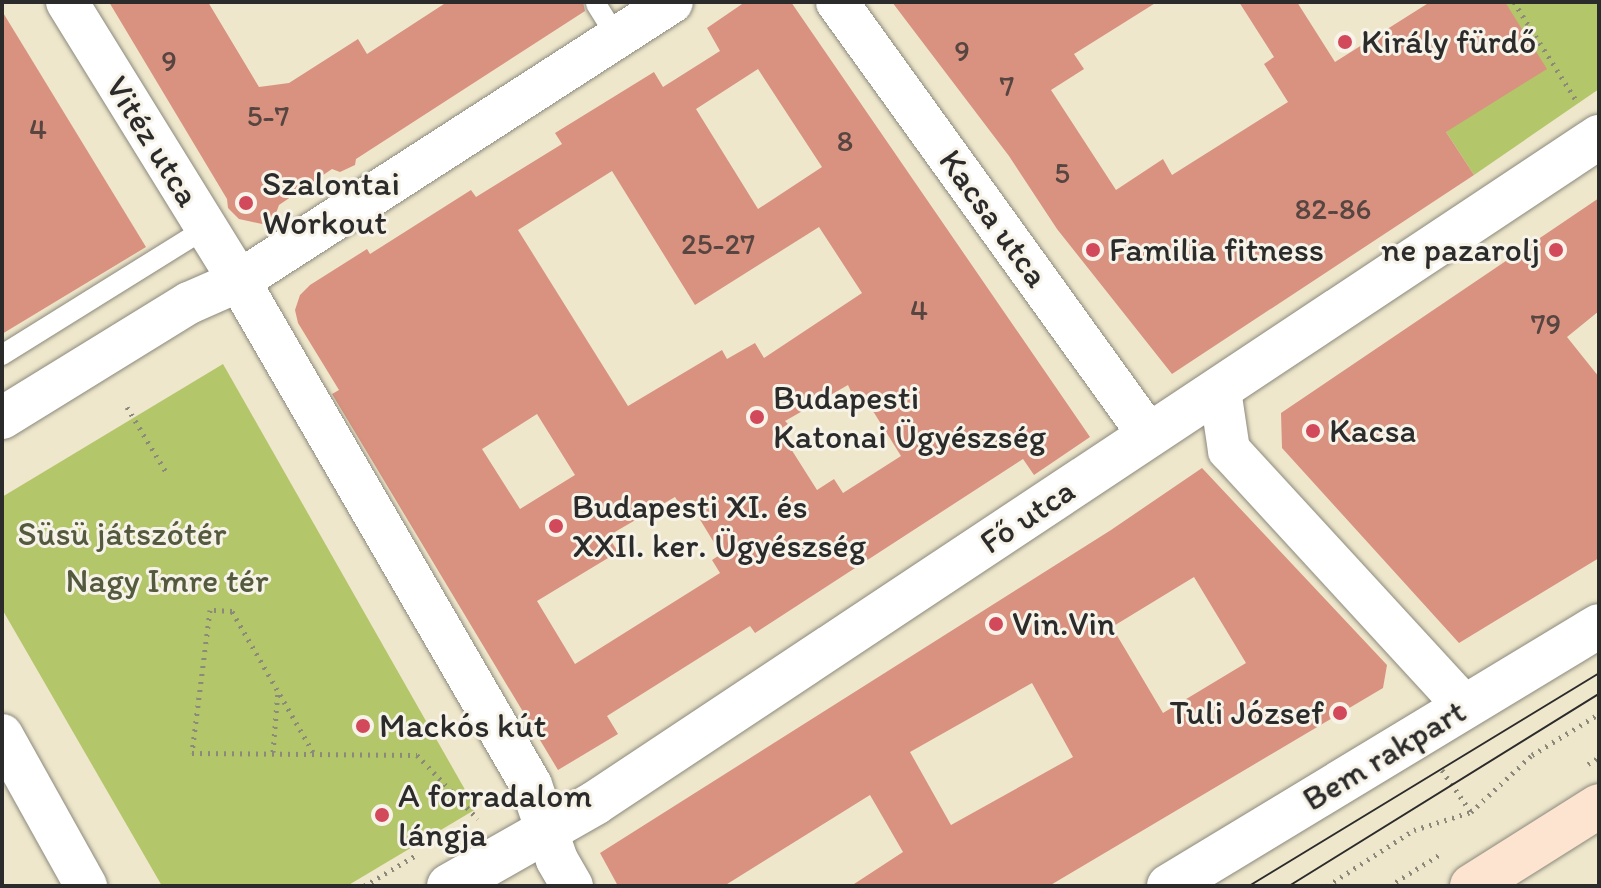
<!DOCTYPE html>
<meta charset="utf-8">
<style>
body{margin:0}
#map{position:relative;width:1601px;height:888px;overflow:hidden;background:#eee7cc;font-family:Itim,sans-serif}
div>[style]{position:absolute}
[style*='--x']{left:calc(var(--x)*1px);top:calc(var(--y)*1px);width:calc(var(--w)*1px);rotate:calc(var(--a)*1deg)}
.green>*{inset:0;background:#b3c66a}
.building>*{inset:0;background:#d9927f}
.path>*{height:5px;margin-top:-2.5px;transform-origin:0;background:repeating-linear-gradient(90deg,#8c897c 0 2px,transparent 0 8px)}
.roads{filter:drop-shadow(0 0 2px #8c897c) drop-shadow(0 0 2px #8c897c)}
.service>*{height:20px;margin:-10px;padding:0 10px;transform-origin:10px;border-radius:10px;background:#fff}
.minor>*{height:42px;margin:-21px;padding:0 21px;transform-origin:21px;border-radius:21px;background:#fff}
.tertiary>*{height:44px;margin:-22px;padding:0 22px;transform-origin:22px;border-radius:22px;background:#fff}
.secondary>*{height:44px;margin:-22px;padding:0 22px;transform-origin:22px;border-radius:22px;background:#fde4d1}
.tram>*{height:2px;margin:-1px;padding:0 1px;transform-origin:1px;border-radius:1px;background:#2b2b2b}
.dots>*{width:22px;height:22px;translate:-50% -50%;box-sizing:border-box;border:4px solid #f7f3e8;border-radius:50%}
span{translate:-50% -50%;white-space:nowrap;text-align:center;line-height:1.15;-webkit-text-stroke:6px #f7f3e8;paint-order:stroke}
.number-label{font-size:30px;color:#564540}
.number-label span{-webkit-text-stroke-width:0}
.poi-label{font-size:34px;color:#2b2b2b}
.left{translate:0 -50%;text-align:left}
.right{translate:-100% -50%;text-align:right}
.street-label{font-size:34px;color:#2b2b2b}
.park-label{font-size:34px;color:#545a3e}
.frame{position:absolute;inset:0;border:4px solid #2b2b2b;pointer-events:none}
</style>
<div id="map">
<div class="green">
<i style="clip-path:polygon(1505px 2px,1599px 2px,1599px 89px,1474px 175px,1446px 132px)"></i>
<i style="clip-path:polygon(223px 364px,476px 809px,347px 886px,162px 886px,2px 609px,2px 497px)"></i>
</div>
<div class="building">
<i style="clip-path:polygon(109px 2px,208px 2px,259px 87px,289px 83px,358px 39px,367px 54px,447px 2px,583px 2px,585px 11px,356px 159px,355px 165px,340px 172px,332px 169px,279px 205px,275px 216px,262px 224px,239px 219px,228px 208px,227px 199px)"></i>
<i style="clip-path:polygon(evenodd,745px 2px,791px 2px,1090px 437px,1034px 475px,1023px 459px,755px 633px,750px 626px,607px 716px,618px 734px,558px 770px,332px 394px,339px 390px,298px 323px,295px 310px,300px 295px,310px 285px,367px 249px,370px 254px,471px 190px,476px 197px,562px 144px,555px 133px,654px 72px,663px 87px,720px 51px,707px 28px,745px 2px,758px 69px,822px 167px,758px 209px,696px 109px,758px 69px,745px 2px,612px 171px,695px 305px,819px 227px,862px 293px,764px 358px,755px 343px,727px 359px,722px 350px,628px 406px,518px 230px,612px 171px,745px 2px,848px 385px,855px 400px,863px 395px,901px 456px,843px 493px,834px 479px,817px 490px,779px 430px,788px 424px,785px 421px,848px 385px,745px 2px,537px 414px,575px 475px,520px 509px,482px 449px,537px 414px,745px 2px,675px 497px,680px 505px,688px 500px,721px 554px,712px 560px,720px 573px,575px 664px,537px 601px,618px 552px,608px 536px,675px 497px)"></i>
<i style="clip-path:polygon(892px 2px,1157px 2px,1074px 54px,1084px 69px,1051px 90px,1116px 190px,1163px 159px,1172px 175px,1288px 102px,1264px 64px,1274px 57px,1239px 2px,1297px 2px,1335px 62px,1430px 2px,1505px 2px,1547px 69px,1446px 132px,1474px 175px,1172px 374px,1057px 229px,1009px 156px)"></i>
<i style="clip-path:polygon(2px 11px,146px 247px,2px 334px)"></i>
<i style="clip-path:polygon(1599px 198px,1599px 311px,1567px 337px,1599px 377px,1599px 558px,1459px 643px,1282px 448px,1281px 413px)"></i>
<i style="clip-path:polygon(evenodd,1202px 468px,1387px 665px,1383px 688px,1049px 886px,851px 886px,903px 852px,870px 795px,724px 886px,618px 886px,600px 853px,1111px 530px,1202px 468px,1194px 577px,1246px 663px,1163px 713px,1112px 627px,1194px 577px,1202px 468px,1032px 683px,1073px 757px,951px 825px,910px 752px,1032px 683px)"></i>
</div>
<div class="path">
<i style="--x:1514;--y:2;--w:116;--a:57.7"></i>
<i style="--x:127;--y:407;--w:76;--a:59"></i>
<i style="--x:273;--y:752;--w:62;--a:-85.4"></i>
<i style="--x:313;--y:752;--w:163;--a:-119.9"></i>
<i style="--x:232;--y:611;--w:22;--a:-177"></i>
<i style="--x:210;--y:610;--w:144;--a:97.2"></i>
<i style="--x:192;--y:753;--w:225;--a:0.5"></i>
<i style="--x:417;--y:755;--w:88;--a:46.4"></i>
<i style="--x:1588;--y:764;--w:13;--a:-32"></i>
<i style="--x:1442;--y:770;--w:51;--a:55.4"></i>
<i style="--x:364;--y:886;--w:63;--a:-30.7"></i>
<i style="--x:1327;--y:886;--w:103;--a:-32.8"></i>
<i style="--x:1414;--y:830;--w:60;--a:-17.5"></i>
<i style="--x:1471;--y:812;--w:83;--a:-43.1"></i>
<i style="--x:1532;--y:755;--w:79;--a:-31.5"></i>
<i style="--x:1389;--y:886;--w:59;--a:-31.8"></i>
</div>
<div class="roads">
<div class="service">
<i style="--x:596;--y:4;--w:39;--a:58"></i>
<i style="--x:2;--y:355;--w:240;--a:-31.9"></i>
</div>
<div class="minor">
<i style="--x:67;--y:2;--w:328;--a:58.3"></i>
<i style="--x:239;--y:281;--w:582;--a:59.91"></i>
<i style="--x:531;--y:785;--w:79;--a:70.9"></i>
<i style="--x:557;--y:860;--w:30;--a:60"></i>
<i style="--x:837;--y:2;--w:534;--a:54.23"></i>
<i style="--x:1220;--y:390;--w:61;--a:81.5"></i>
<i style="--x:1229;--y:450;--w:348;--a:47.4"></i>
<i style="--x:2;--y:418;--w:220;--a:-31.6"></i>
<i style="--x:189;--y:303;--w:55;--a:-23.7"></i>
<i style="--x:239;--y:281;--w:515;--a:-32.8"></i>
<i style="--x:2;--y:735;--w:173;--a:60.9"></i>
</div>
<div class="tertiary">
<i style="--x:449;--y:886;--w:168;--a:-29.6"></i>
<i style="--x:595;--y:803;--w:1205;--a:-33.56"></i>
<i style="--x:1169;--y:886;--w:502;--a:-31.16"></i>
</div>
<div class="secondary">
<i style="--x:1472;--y:886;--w:150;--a:-32.2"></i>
</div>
</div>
<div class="tram">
<i style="--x:1249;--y:886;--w:410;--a:-31.3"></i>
<i style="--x:1289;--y:886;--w:365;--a:-31.8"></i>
</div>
<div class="dots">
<i style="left:1345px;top:42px;background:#d1495b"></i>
<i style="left:246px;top:203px;background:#d1495b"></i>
<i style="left:1093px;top:250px;background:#d1495b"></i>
<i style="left:1556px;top:250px;background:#d1495b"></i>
<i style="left:757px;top:417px;background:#d1495b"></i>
<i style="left:1313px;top:431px;background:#d1495b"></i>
<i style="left:556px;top:526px;background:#d1495b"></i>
<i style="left:996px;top:624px;background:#d1495b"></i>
<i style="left:1340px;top:713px;background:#d1495b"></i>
<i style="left:363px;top:726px;background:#d1495b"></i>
<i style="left:382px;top:815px;background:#d1495b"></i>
</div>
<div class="number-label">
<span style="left:962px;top:51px">9</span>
<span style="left:169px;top:61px">9</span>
<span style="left:1007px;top:86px">7</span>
<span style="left:268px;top:116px">5-7</span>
<span style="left:38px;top:129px">4</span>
<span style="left:845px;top:141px">8</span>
<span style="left:1062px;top:173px">5</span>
<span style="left:1333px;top:209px">82-86</span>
<span style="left:718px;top:244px">25-27</span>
<span style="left:919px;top:310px">4</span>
<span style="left:1546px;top:324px">79</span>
</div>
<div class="poi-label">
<span class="left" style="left:1361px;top:42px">Király fürdő</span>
<span class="left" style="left:262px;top:203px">Szalontai<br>Workout</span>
<span class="left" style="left:1109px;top:250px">Familia fitness</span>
<span class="right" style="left:1540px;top:250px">ne pazarolj</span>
<span class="left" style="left:773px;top:417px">Budapesti<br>Katonai Ügyészség</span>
<span class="left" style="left:1329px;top:431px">Kacsa</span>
<span class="left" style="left:572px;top:526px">Budapesti XI. és<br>XXII. ker. Ügyészség</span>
<span class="left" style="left:1012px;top:624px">Vin.Vin</span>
<span class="right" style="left:1324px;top:713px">Tuli József</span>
<span class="left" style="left:379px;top:726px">Mackós kút</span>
<span class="left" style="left:398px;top:815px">A forradalom<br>lángja</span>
</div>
<div class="street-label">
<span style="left:153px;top:141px;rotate:58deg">Vitéz utca</span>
<span style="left:994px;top:218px;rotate:54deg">Kacsa utca</span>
<span style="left:1027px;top:516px;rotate:-34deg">Fő utca</span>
<span style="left:1384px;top:755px;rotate:-31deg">Bem rakpart</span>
</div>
<div class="park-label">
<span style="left:122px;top:534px">Süsü játszótér</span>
<span style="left:167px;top:581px">Nagy Imre tér</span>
</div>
<div class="frame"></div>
</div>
